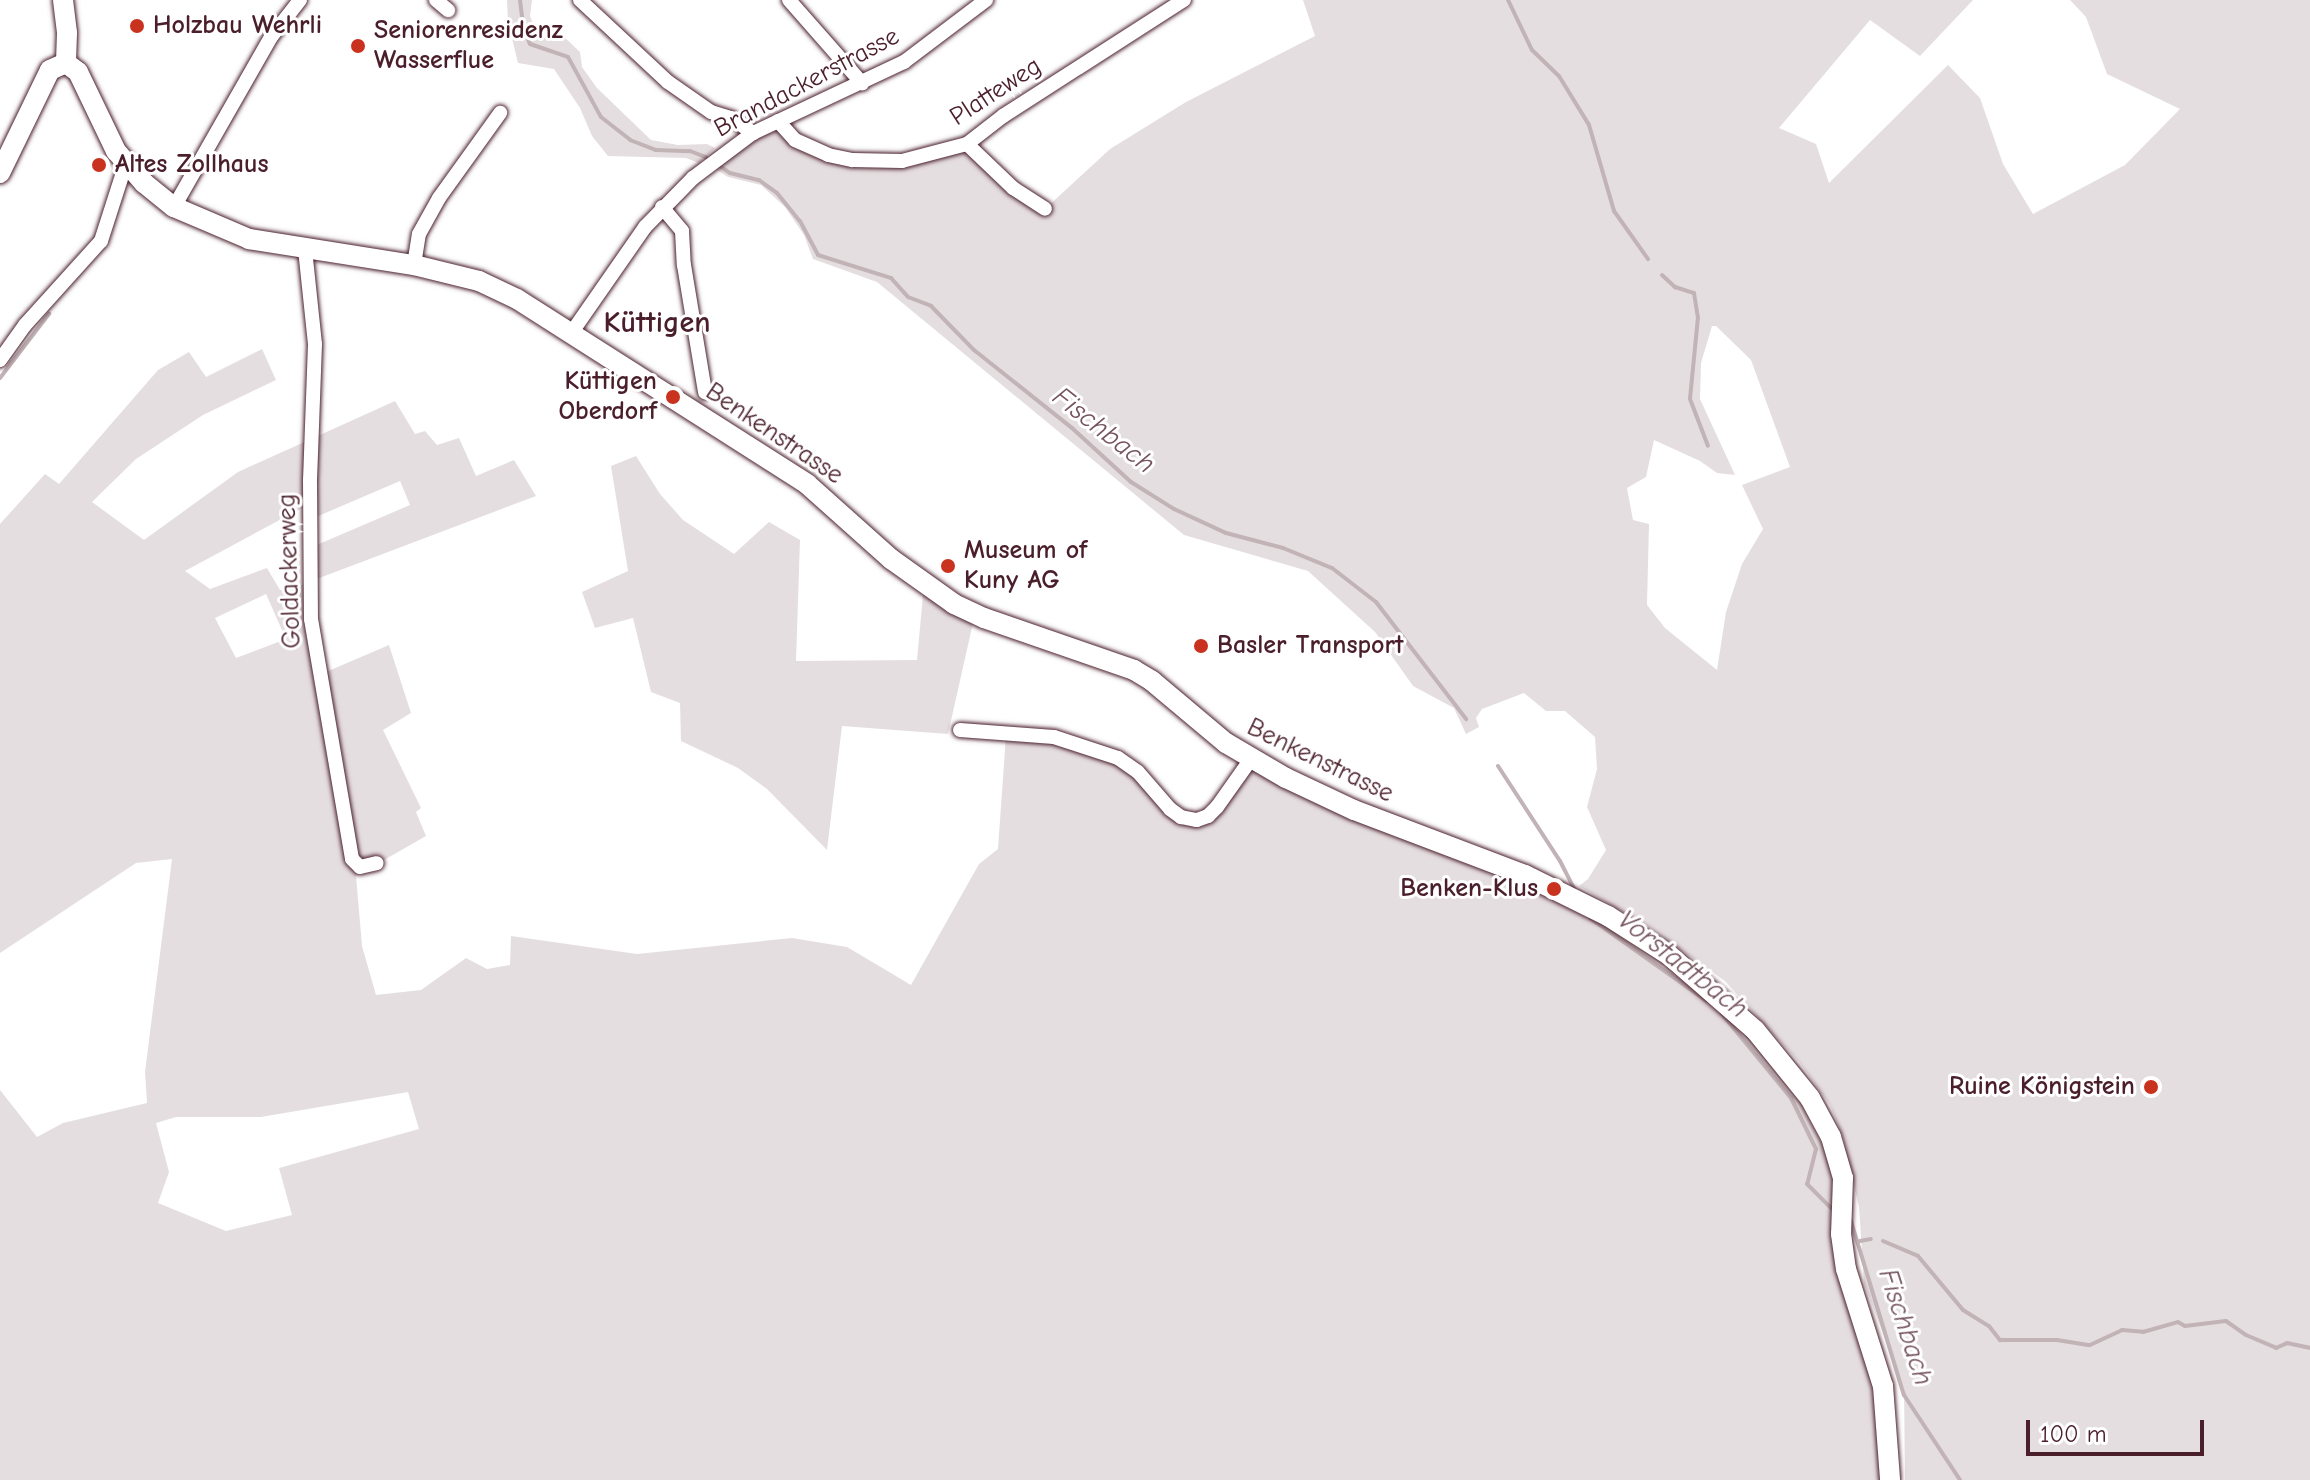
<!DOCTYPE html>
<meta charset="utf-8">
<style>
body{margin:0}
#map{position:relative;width:2310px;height:1480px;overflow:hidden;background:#fff;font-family:"Comic Neue",sans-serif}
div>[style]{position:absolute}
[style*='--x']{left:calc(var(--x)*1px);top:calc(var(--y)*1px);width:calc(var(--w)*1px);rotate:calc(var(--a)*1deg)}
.green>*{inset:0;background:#e5dee0}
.stream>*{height:4px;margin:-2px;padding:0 2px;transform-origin:2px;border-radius:2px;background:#c1b3b6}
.roads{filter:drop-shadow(0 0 2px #4a1f2b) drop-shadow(0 0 2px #4a1f2b)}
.street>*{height:14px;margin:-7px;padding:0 7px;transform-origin:7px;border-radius:7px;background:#fff}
.secondary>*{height:20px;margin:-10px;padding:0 10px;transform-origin:10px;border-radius:10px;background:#fff}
.dots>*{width:22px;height:22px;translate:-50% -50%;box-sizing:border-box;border:4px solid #fff;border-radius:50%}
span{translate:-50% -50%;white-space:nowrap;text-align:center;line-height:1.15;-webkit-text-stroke:6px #fff;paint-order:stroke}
.poi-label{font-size:26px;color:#4a1f2b;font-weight:700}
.left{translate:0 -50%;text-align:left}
.right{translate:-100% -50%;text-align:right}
.street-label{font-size:26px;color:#4a1f2b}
.water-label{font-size:28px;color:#74535c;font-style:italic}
.quarter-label{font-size:30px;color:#4a1f2b;font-weight:700}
.scale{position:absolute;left:2026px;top:1420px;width:178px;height:36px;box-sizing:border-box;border:4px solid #4a1f2b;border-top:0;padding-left:10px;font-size:24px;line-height:28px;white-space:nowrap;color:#4a1f2b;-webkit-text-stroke:6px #fff;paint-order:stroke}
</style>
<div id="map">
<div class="green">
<i style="clip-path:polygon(507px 0,532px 0,530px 16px,536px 31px,563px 36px,580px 52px,582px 67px,597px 88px,651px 140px,678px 145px,707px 144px,715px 148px,699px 163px,686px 158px,608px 156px,592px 136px,580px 108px,554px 69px,518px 63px,508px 22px)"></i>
<i style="clip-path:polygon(evenodd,1303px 0,1973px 0,1920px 56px,1870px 20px,1779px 128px,1816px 144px,1829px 183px,1948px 65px,1980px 98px,2003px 164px,2033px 214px,2125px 165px,2180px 109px,2107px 74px,2086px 17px,2070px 0,2310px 0,2310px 1480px,1905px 1480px,1904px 1389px,1864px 1283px,1859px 1207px,1843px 1137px,1830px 1105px,1800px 1063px,1725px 981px,1646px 925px,1579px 886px,1588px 879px,1606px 850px,1587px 807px,1597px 769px,1595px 737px,1565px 711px,1546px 711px,1524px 693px,1482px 709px,1476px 718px,1479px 727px,1466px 734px,1454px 708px,1413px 686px,1375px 632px,1308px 571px,1184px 535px,877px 282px,813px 259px,804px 235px,785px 207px,761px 185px,728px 177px,709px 165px,778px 121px,795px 140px,880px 162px,967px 144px,1045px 209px,1110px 149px,1186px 102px,1315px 36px,1303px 0,1712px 326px,1716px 326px,1751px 360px,1790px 467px,1742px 485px,1763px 529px,1742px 564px,1726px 612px,1717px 670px,1665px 628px,1647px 605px,1649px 524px,1633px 520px,1627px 488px,1646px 477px,1654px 440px,1700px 461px,1717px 473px,1735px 475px,1700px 399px,1701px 363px,1712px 326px)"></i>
<i style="clip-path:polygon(evenodd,262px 349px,276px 380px,203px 415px,136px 459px,92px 502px,144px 540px,238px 472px,395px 401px,415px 434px,425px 431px,437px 445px,459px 438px,476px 476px,514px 460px,536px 496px,314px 580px,312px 547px,410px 505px,400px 481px,316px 517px,302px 508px,185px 571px,210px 589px,267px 568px,280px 590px,308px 583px,326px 672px,389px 645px,411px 713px,383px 730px,421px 808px,416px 812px,426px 836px,356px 876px,362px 946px,376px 995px,421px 990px,466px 958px,487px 969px,510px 965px,511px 936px,637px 954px,792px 938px,847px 947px,911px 985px,979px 864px,998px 849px,1006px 735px,1052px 740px,1111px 760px,1192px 824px,1253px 768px,1520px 882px,1566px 906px,1597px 915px,1716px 999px,1787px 1078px,1829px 1157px,1879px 1421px,1882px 1480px,0 1480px,0 1090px,37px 1137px,63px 1123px,147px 1103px,145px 1072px,172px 859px,136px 863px,0 953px,0 524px,45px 474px,59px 484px,158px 370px,189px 352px,206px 377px,262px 349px,266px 594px,286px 639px,236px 658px,215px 618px,266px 594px,262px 349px,408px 1092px,419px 1129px,279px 1168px,292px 1215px,226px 1231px,158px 1203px,169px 1172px,156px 1123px,176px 1117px,261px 1117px,408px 1092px)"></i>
<i style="clip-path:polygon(636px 456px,660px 494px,683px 520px,734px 554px,769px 522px,800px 540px,796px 661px,917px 660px,924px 584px,975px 614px,948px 734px,842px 726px,827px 850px,767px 789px,738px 768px,681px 741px,680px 703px,651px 692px,633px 618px,595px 628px,582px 592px,628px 571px,611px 466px)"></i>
</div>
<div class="stream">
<i style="--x:520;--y:0;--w:26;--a:83"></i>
<i style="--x:523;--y:26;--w:19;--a:69"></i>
<i style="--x:530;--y:44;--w:40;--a:18.9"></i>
<i style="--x:568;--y:57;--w:68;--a:61.2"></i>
<i style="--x:601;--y:117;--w:37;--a:38"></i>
<i style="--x:630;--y:140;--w:28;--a:21"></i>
<i style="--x:656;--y:150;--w:34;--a:2"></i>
<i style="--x:690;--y:151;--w:17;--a:21"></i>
<i style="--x:1508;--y:0;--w:55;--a:64.4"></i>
<i style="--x:1532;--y:50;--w:37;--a:44"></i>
<i style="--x:1559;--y:76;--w:57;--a:58.5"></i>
<i style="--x:1589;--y:125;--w:90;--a:73.8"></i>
<i style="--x:1614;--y:211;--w:59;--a:54.7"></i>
<i style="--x:721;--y:167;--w:11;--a:34"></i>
<i style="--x:730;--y:173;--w:30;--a:14"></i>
<i style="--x:759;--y:180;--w:22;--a:36"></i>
<i style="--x:777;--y:193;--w:36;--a:51"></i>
<i style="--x:800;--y:221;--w:38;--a:62"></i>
<i style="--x:818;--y:255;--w:77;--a:17.5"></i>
<i style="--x:891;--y:278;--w:25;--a:48"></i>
<i style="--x:908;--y:297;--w:25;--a:21"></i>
<i style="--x:931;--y:306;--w:62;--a:45.7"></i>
<i style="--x:974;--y:350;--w:125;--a:38.5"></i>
<i style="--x:1072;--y:428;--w:80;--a:42.5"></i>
<i style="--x:1131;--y:482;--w:51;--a:32.1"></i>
<i style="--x:1174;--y:509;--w:57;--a:24.8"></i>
<i style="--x:1226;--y:533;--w:59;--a:14.7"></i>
<i style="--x:1283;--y:548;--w:53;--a:22.2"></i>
<i style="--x:1332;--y:568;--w:56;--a:37.7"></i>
<i style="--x:1376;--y:602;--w:148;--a:52.4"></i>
<i style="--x:1662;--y:275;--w:18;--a:43"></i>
<i style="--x:1675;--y:287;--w:20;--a:18"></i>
<i style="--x:1694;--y:293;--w:24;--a:81"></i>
<i style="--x:1698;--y:317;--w:82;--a:95.6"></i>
<i style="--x:1690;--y:399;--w:50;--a:69"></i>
<i style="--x:0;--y:378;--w:81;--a:-52.6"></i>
<i style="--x:1498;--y:766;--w:113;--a:56.9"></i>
<i style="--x:1560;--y:861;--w:35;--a:63"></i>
<i style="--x:1590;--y:918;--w:143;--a:35.4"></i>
<i style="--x:1722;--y:1014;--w:109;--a:50.6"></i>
<i style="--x:1791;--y:1098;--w:57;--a:63.9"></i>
<i style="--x:1816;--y:1149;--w:36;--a:104"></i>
<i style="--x:1807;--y:1184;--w:38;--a:45"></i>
<i style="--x:1851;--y:1221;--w:182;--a:73.1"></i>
<i style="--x:1904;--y:1395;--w:102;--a:56.6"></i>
<i style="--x:1860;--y:1241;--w:11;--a:-10"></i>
<i style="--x:1883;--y:1241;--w:38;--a:23"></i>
<i style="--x:1918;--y:1256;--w:70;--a:50.2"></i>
<i style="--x:1963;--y:1310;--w:31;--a:32"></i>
<i style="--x:1989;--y:1326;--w:18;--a:52"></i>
<i style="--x:2000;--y:1340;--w:57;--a:0"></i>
<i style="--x:2057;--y:1340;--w:33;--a:9"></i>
<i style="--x:2090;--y:1345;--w:35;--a:-25"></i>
<i style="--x:2122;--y:1330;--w:21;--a:5"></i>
<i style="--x:2143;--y:1332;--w:36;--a:-16"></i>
<i style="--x:2178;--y:1322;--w:8;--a:30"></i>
<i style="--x:2185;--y:1326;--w:41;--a:-7"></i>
<i style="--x:2226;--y:1321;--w:24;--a:35"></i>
<i style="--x:2246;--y:1335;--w:33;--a:23"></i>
<i style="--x:2276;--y:1348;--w:12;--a:-24"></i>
<i style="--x:2287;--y:1343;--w:24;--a:12"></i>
</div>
<div class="roads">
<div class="street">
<i style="--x:436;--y:0;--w:16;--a:40"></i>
<i style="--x:580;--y:0;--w:120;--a:43"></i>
<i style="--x:668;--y:82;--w:52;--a:34.9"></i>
<i style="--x:711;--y:112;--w:21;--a:17"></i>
<i style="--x:731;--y:118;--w:27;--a:34"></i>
<i style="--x:789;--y:0;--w:111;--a:48.7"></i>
<i style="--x:778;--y:121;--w:25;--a:48"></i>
<i style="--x:795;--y:140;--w:36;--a:24"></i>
<i style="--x:828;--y:155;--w:25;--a:12"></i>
<i style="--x:852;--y:160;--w:50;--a:1.1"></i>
<i style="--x:902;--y:161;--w:67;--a:-14.7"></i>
<i style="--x:967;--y:144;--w:46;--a:-37.9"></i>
<i style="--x:1003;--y:116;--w:215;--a:-32.7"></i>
<i style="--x:967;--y:144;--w:64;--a:43.7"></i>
<i style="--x:1013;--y:188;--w:38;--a:33"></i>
<i style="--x:174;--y:207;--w:196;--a:-60.3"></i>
<i style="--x:271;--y:37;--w:47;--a:-51.9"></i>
<i style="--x:662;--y:207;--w:31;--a:50"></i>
<i style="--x:682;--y:231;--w:34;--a:87"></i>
<i style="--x:684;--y:265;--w:129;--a:80.6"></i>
<i style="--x:305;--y:249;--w:96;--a:84"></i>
<i style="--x:315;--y:344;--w:136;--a:92.1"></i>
<i style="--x:310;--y:480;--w:139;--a:89.6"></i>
<i style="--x:311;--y:619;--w:243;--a:80.3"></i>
<i style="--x:352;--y:859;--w:11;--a:45"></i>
<i style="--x:360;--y:867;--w:17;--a:-13"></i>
<i style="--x:414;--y:265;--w:31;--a:-81"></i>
<i style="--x:419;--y:234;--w:41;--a:-60.9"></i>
<i style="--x:439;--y:198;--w:105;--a:-54.3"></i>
<i style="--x:572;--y:332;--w:128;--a:-55.2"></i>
<i style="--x:645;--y:227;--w:69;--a:-45.6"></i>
<i style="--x:693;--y:178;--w:75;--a:-36.9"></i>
<i style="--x:753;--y:133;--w:167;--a:-25.2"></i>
<i style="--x:904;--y:62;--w:103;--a:-37.1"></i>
<i style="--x:0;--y:360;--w:43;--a:-54.5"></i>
<i style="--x:25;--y:325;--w:113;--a:-47.9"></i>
<i style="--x:101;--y:241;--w:82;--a:-72.2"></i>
<i style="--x:960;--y:730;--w:94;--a:4.3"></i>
<i style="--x:1054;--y:737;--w:67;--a:18.2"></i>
<i style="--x:1118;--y:758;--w:24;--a:35"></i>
<i style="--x:1138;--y:772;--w:49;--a:49.1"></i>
<i style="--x:1170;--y:809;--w:14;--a:36"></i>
<i style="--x:1181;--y:817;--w:16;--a:11"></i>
<i style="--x:1197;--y:820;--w:12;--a:-20"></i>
<i style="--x:1208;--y:816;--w:13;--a:-45"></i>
<i style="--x:1217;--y:807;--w:59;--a:-54.7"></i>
</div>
<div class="secondary">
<i style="--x:63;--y:0;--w:33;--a:83"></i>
<i style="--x:67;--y:33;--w:30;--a:92"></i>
<i style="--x:66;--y:63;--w:15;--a:37"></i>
<i style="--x:78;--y:72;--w:88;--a:64.3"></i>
<i style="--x:116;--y:151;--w:43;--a:48.8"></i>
<i style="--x:144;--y:183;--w:38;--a:39"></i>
<i style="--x:174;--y:207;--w:82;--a:23.1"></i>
<i style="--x:249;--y:239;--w:167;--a:9"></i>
<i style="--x:414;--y:265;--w:67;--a:13.8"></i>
<i style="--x:479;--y:281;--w:42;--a:25.3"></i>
<i style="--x:517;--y:299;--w:344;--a:32.5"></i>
<i style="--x:807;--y:484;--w:113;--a:41.8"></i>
<i style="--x:891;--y:559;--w:77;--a:35.5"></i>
<i style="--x:954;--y:604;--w:33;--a:25"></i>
<i style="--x:984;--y:618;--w:159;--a:19.1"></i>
<i style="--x:1134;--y:670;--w:21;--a:31"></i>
<i style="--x:1152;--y:681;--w:97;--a:40"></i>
<i style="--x:1226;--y:743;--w:69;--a:30.3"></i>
<i style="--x:1286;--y:778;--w:75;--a:25.2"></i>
<i style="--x:1354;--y:810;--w:183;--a:20.8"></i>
<i style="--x:1525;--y:875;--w:93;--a:26.3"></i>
<i style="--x:1608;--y:916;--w:72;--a:32.6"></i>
<i style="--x:1669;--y:955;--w:114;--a:41.1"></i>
<i style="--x:1755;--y:1030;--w:87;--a:51"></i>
<i style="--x:1810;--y:1098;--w:44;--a:61.7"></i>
<i style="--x:1831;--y:1137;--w:43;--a:73.7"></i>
<i style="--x:1843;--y:1178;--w:56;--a:92"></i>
<i style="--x:1841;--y:1234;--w:35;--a:82"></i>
<i style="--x:1846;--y:1269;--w:123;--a:72.5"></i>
<i style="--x:1883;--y:1386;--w:94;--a:85.7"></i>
<i style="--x:0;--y:173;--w:114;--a:-64.1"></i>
<i style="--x:50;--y:70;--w:17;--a:-24"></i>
</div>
</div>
<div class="dots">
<i style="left:137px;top:26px;background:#c8321e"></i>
<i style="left:358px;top:46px;background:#c8321e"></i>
<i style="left:99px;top:165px;background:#c8321e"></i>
<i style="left:673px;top:397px;background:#c8321e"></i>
<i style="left:948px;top:566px;background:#c8321e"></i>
<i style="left:1201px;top:646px;background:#c8321e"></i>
<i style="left:1554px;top:889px;background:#c8321e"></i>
<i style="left:2151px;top:1087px;background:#c8321e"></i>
</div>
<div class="poi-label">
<span class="left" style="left:153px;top:26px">Holzbau Wehrli</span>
<span class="left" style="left:374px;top:46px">Seniorenresidenz<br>Wasserflue</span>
<span class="left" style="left:115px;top:165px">Altes Zollhaus</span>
<span class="right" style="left:657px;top:397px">Küttigen<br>Oberdorf</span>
<span class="left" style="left:964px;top:566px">Museum of<br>Kuny AG</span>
<span class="left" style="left:1217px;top:646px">Basler Transport</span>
<span class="right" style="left:1538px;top:889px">Benken-Klus</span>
<span class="right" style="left:2135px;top:1087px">Ruine Königstein</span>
</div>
<div class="street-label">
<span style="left:807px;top:83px;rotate:-28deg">Brandackerstrasse</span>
<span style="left:996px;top:92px;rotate:-33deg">Platteweg</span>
<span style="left:774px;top:434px;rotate:34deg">Benkenstrasse</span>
<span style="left:290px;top:571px;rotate:-92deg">Goldackerweg</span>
<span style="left:1320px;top:761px;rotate:26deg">Benkenstrasse</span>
</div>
<div class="water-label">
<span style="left:1104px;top:430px;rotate:38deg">Fischbach</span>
<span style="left:1683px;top:964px;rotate:38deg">Vorstadtbach</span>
<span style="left:1906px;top:1327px;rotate:72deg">Fischbach</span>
</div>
<div class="quarter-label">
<span style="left:657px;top:323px">Küttigen</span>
</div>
<div class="scale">100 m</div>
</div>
